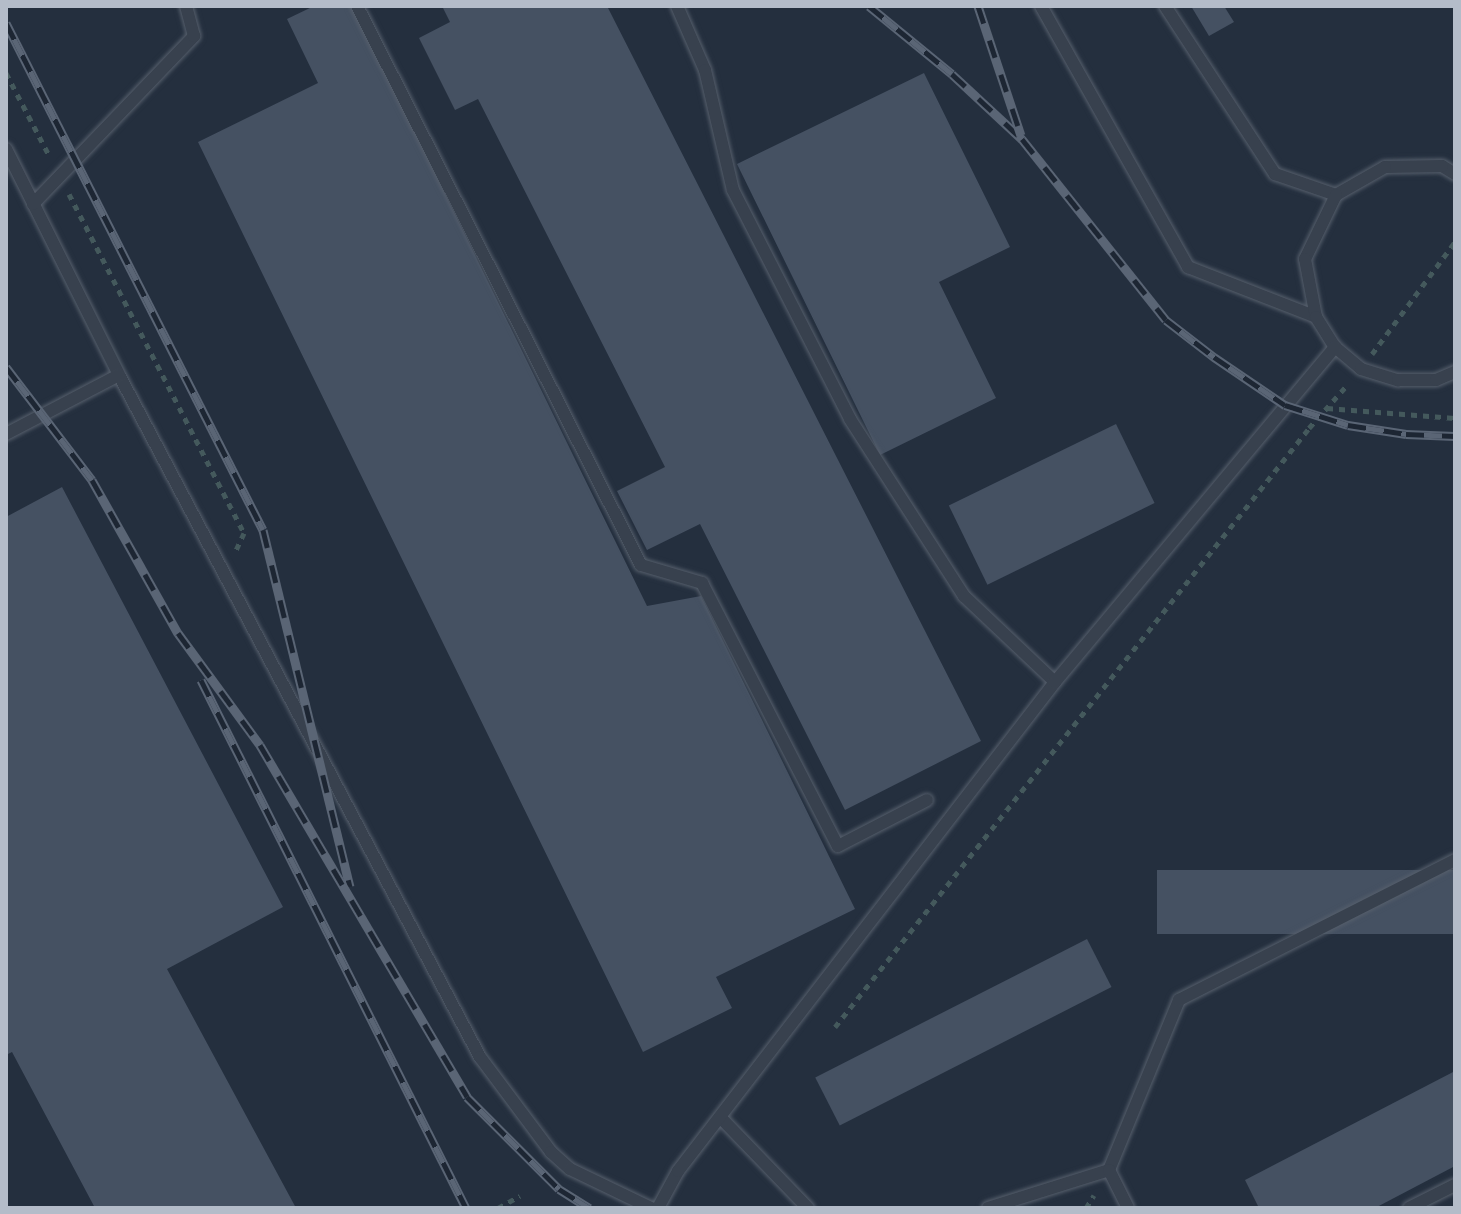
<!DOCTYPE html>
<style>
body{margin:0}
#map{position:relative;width:1461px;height:1214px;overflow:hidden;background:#242f3e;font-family:"Work Sans",sans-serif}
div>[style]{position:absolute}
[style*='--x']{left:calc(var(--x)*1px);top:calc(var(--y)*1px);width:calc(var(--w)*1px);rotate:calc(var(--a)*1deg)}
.building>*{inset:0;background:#455162;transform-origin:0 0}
.path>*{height:5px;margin-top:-2.5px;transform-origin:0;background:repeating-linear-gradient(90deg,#44595c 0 6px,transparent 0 12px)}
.roads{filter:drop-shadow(0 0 2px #565f6c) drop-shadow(0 0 2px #565f6c)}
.lane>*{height:12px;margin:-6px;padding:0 6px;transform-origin:6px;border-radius:6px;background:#38414e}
.rail>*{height:9px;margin-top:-4.5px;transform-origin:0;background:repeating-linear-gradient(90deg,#1d2633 0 18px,#5a6575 0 36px);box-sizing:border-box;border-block:2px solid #5a6575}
span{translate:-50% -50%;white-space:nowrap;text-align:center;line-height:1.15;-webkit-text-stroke:7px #1d2633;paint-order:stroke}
.frame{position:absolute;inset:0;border:8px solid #b4bcc9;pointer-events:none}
</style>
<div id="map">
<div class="building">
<i style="clip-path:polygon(314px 6px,353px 6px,647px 606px,701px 596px,855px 909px,716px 977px,732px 1008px,643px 1052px,198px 142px,318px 83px,287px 19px)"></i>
<i style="clip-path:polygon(442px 6px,607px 6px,981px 741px,845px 810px,700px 524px,647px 550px,617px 491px,665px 467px,478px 99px,455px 110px,419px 38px,450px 22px)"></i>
<i style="clip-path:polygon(1191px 6px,1224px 6px,1234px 22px,1209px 36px)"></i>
<i style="clip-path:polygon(924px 73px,1010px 247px,939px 282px,996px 398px,880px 455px,737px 164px)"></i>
<i style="left:1116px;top:424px;width:88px;height:186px;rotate:64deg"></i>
<i style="clip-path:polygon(62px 487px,283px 907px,167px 969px,296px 1208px,95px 1208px,12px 1052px,6px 1055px,6px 517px)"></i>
<i style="left:1455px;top:870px;width:64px;height:298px;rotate:90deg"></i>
<i style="left:1087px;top:939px;width:54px;height:305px;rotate:63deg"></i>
<i style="clip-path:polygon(1455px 1071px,1455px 1166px,1375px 1208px,1259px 1208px,1245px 1180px)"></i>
</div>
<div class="path">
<i style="--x:6;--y:73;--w:95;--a:62.4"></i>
<i style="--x:69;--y:194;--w:382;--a:62.7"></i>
<i style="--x:244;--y:533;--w:21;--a:115"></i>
<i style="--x:1372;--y:354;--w:139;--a:-53.5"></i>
<i style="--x:1327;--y:408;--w:128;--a:4.5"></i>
<i style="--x:835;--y:1027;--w:764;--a:-51.64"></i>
<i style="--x:1309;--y:428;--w:59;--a:-48.4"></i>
<i style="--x:498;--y:1208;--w:25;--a:-29"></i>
<i style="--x:1086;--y:1208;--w:15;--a:-58"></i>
</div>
<div class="roads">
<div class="lane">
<i style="--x:357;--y:6;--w:627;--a:63.07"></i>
<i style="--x:641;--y:565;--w:64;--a:16.4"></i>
<i style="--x:702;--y:583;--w:296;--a:62.7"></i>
<i style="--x:838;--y:846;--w:100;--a:-27.3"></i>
<i style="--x:677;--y:6;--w:70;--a:66.4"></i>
<i style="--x:705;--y:70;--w:123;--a:76.9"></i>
<i style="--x:733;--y:190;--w:257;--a:62.9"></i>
<i style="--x:850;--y:419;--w:211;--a:57.2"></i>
<i style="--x:964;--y:596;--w:125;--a:43.4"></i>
<i style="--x:1041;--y:6;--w:300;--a:60.6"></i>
<i style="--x:1188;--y:267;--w:137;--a:21.3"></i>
<i style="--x:1165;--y:6;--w:201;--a:56.8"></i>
<i style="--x:1275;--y:174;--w:65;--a:19"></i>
<i style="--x:6;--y:149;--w:253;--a:63.4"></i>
<i style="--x:119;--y:375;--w:772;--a:62.11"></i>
<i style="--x:480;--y:1057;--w:119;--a:53.2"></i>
<i style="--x:551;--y:1152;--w:25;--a:42"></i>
<i style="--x:570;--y:1169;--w:90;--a:25.7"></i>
<i style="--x:1455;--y:174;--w:15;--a:-148"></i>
<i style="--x:1442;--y:166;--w:57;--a:179"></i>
<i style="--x:1385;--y:167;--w:56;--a:150.3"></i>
<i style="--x:1336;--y:195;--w:71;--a:115.8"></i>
<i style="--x:1305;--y:259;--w:59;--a:79.3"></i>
<i style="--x:1316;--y:317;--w:36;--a:58"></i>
<i style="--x:1335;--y:347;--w:34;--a:40"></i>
<i style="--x:1361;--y:369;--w:39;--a:17"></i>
<i style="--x:1398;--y:380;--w:38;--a:0"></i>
<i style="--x:1436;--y:380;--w:21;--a:-23"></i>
<i style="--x:33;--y:204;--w:233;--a:-46.2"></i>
<i style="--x:194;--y:36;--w:31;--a:-105"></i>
<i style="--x:6;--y:434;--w:127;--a:-27.6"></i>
<i style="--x:720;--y:1117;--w:127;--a:46"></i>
<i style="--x:1109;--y:1170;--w:184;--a:-67.6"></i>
<i style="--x:1179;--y:1000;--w:309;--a:-26.9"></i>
<i style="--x:658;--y:1208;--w:42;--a:-61.6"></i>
<i style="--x:678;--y:1171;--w:617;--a:-52.37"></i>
<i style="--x:1055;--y:682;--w:437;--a:-50.1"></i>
<i style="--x:988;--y:1208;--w:127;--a:-17.4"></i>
<i style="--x:1109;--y:1170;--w:42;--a:63.4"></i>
<i style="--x:1409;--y:1208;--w:51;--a:-26.6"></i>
</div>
</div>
<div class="rail">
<i style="--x:869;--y:6;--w:107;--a:39.3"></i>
<i style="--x:952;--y:74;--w:96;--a:42.9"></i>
<i style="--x:1022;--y:139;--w:231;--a:51.5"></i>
<i style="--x:1166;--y:320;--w:61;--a:37.6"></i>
<i style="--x:1214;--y:357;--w:86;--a:34.1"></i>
<i style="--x:1285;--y:405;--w:66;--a:17.6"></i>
<i style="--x:1348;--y:425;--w:59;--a:8.8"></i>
<i style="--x:1406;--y:434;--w:49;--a:2.3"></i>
<i style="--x:978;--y:6;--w:136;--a:71.6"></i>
<i style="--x:6;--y:23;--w:568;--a:63.12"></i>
<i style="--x:263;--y:530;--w:367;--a:76.3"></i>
<i style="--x:6;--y:367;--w:142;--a:52.7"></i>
<i style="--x:92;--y:480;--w:176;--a:60.7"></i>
<i style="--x:178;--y:633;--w:139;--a:53.8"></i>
<i style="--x:260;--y:745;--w:408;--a:59.5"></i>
<i style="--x:467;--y:1097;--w:130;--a:45"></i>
<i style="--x:559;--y:1189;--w:36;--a:32"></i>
<i style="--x:201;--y:680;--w:591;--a:63.35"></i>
</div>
<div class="frame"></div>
</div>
